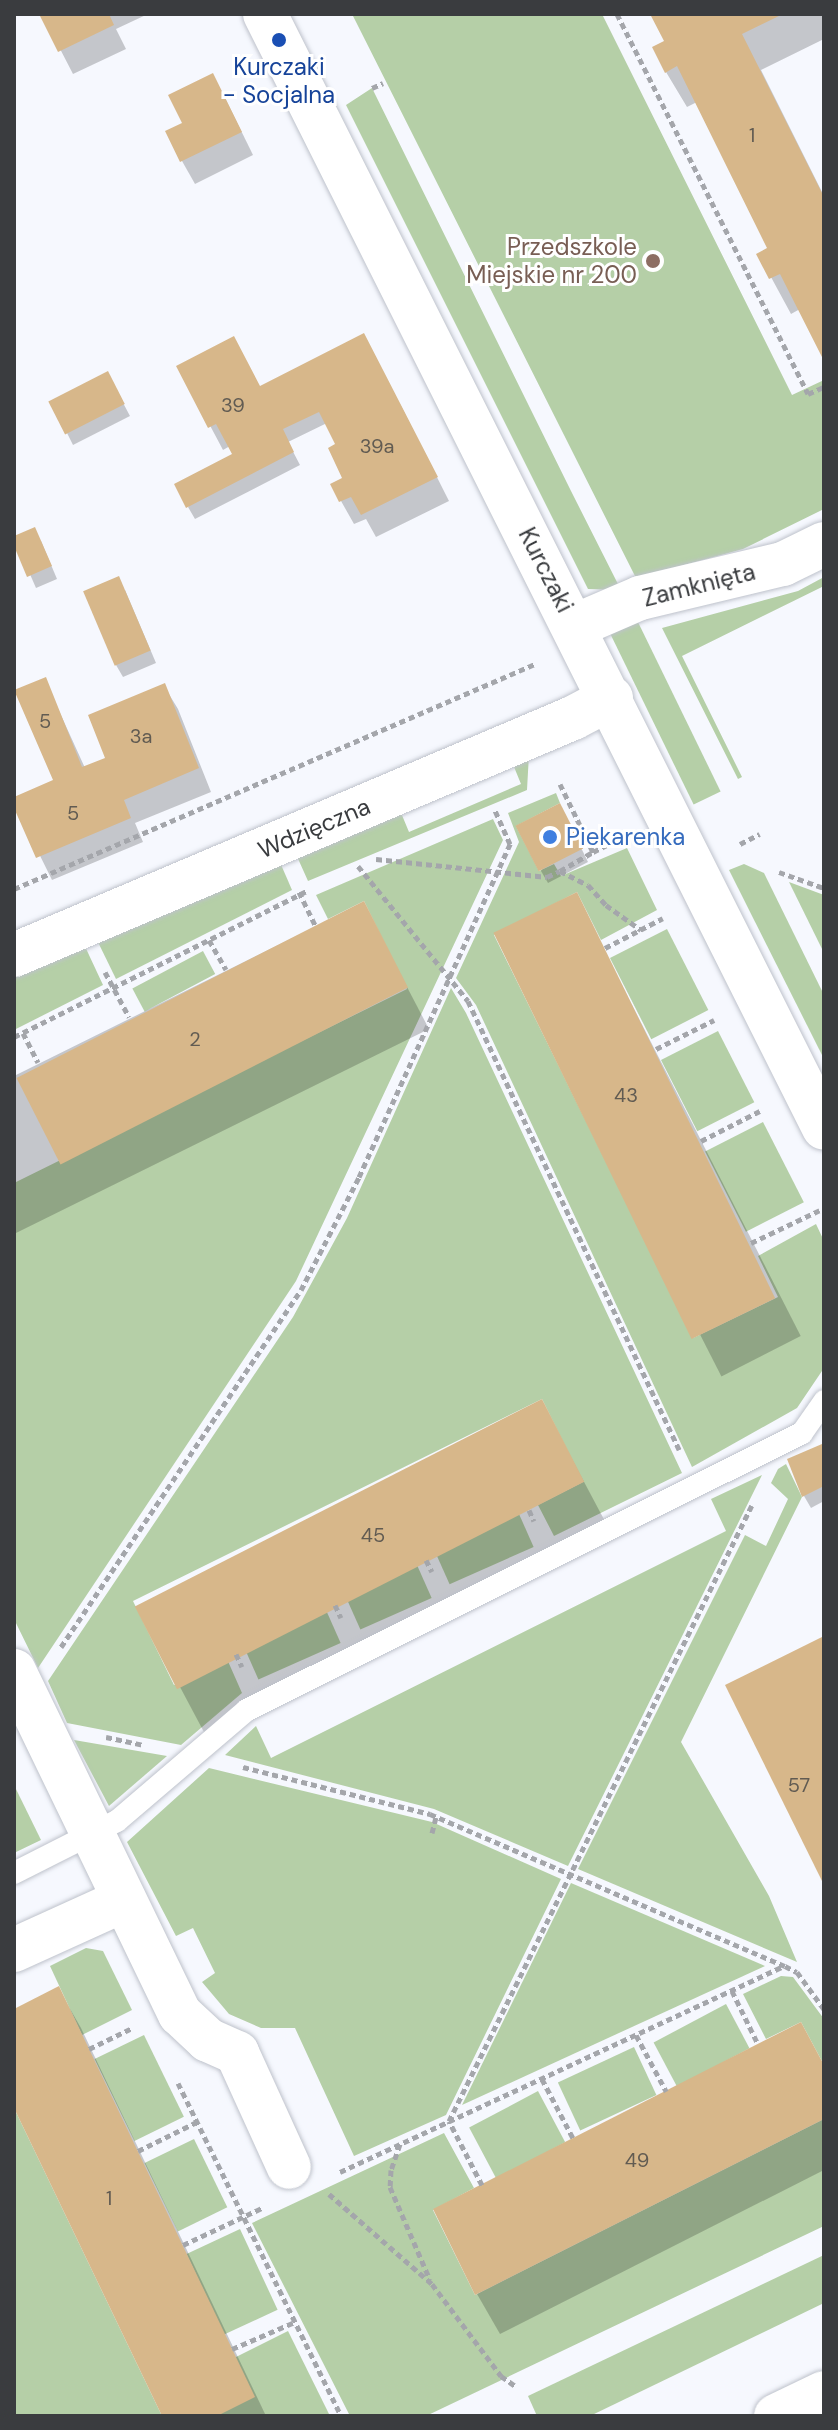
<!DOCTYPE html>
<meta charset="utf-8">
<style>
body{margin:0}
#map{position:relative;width:838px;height:2430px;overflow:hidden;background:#f6f8fe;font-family:"DM Sans",sans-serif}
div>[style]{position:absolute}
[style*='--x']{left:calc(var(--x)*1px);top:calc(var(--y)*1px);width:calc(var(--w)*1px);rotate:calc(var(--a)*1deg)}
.green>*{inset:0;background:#b5cfa7;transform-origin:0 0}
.shadow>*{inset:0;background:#0003;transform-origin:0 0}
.building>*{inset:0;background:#d7b78a;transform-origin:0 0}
.path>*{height:5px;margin-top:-2.5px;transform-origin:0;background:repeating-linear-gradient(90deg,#a4a6ab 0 6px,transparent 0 10px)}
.roads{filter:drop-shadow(0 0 2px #bec2cb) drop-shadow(0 0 2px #bec2cb)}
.service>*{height:22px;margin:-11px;padding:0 11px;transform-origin:11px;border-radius:11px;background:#fff}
.minor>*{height:44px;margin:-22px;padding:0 22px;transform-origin:22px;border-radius:22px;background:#fff}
.tertiary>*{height:44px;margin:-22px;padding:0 22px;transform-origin:22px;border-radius:22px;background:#fff}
.dots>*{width:22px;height:22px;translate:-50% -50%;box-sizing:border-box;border:4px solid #fff;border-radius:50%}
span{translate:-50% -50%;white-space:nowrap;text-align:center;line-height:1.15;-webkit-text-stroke:6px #fff;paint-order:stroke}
.number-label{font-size:20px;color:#615b52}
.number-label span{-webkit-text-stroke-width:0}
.transit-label{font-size:24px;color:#164399}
.education-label{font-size:24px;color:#785e54}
.right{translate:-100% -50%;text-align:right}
.street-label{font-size:24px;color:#3a3c3f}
.shop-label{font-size:24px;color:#366cbe}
.left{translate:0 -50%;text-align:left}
.frame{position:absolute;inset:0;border:16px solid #3a3c3f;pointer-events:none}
</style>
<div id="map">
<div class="green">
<i style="clip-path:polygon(352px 14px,602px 14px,792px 395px,824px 380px,824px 509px,743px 549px,636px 578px)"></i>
<i style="clip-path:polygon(372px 88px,571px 491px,621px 590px,588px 589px,346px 105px)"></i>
<i style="clip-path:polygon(824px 577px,824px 586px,682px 656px,742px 777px,738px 779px,662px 628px,798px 591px)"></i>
<i style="left:636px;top:618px;width:193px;height:30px;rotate:64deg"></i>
<i style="clip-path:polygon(529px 754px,527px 790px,308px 881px,295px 852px,399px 808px,409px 832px,521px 784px,512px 762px)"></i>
<i style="clip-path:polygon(556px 793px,560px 803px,516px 826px,539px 871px,554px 864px,561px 876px,627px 848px,657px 910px,601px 940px,577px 892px,494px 935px,693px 1338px,778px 1297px,758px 1256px,816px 1224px,824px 1241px,824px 1368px,797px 1408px,692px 1467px,476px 1005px,456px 978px,519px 842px,508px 813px)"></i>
<i style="clip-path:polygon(493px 819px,503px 840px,296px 1281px,38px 1668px,14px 1619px,14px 1183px,407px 989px,364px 901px,328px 919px,316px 895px)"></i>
<i style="clip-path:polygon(279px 860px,292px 890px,116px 979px,95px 936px)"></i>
<i style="clip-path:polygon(744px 864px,764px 873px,824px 995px,824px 1059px,729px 870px)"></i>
<i style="clip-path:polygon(789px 882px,824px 895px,824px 953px)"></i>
<i style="left:667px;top:929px;width:91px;height:64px;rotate:63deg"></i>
<i style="clip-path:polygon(82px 940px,103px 985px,14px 1030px,14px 969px)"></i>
<i style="left:203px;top:951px;width:26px;height:80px;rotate:62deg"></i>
<i style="clip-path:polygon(451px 988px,466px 1013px,682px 1473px,554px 1536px,538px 1505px,583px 1482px,542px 1399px,133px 1601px,174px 1685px,227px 1659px,242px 1693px,181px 1745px,67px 1723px,48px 1681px,293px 1317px,347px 1218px)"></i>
<i style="left:718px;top:1031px;width:80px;height:64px;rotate:63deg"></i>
<i style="left:763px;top:1122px;width:90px;height:65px;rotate:63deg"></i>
<i style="clip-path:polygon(786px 1464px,802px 1497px,681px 1742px,769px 1896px,797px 1962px,578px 1869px,745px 1535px,766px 1546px,788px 1499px,771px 1483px,778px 1469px)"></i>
<i style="clip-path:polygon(762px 1475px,568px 1866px,434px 1809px,225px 1755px,256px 1726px,271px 1758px,726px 1531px,711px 1499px)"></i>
<i style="left:519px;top:1514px;width:36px;height:92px;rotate:66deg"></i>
<i style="left:417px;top:1565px;width:36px;height:78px;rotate:66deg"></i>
<i style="left:326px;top:1610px;width:36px;height:90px;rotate:66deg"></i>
<i style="clip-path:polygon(74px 1740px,167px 1756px,109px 1806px)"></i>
<i style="clip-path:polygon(209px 1768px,432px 1822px,561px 1879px,446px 2115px,354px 2156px,295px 2028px,261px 2028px,229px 2014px,202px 1982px,215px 1973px,193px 1928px,176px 1936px,127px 1842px)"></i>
<i style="clip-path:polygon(14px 1785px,41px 1840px,14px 1853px)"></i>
<i style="clip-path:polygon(571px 1883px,765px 1966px,462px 2105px)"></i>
<i style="clip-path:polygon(86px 1948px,103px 1951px,132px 2010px,82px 2035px,50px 1966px)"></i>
<i style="clip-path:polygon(781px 1976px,793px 1977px,824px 2019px,824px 2065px,801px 2022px,766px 2039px,743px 1994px)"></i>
<i style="left:726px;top:2004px;width:50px;height:82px;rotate:62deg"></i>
<i style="left:144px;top:2035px;width:91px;height:55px;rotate:64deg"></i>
<i style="left:634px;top:2047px;width:53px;height:84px;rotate:65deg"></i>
<i style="left:538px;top:2091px;width:58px;height:78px;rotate:62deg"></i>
<i style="clip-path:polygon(14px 2108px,162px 2416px,14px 2416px)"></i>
<i style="clip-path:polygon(824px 2119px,824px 2226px,426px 2416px,350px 2416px,252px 2223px,444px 2133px,474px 2188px,433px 2210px,475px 2295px)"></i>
<i style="left:194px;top:2139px;width:76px;height:55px;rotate:64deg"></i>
<i style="left:240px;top:2229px;width:89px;height:59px;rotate:65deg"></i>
<i style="clip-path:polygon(824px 2255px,824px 2303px,590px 2416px,537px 2416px,528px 2396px)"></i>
<i style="clip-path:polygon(288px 2331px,330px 2416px,217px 2416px,236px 2357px)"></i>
</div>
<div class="shadow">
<i style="clip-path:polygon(42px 14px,148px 14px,116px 29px,126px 49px,73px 74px)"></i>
<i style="clip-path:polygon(652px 14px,824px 14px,824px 39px,761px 70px,824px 196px,824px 357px,800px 309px,791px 314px,759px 255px,770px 249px,697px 102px,687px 107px,666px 72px,666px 42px)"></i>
<i style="clip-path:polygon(225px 98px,253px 155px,195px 184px,182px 161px,185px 124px)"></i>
<i style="clip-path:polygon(179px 367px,260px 388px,400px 404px,449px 501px,376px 537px,366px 519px,354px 524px,341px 501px,344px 479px,338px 445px,327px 423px,288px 442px,300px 465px,195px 519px,188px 507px,235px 455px,230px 446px,223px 450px)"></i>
<i style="clip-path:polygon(114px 386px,130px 416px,73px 445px,52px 403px)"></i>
<i style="clip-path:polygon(14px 538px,41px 541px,57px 579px,36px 588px)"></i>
<i style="clip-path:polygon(125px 590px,156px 663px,123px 677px,116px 665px)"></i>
<i style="clip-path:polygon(45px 680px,85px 768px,108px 759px,164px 686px,178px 709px,211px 792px,135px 823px,143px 842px,52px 880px,14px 803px,14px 799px,56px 781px)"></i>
<i style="clip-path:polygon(566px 817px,588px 862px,548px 883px,541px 871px)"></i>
<i style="left:576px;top:895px;width:495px;height:89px;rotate:63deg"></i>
<i style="clip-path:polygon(363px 903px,429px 1029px,14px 1234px,14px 1076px)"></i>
<i style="left:541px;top:1401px;width:138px;height:453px;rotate:62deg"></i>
<i style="clip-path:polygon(821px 1446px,824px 1452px,824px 1501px,811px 1508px,804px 1496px)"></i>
<i style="clip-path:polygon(58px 1988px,81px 2028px,266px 2416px,164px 2416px,14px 2103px,14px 2011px)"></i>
<i style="clip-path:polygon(824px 2065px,824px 2170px,500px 2334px,477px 2294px)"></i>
</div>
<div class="building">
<i style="clip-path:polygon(39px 14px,109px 14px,114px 25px,58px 52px)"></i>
<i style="clip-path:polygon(650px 14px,783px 14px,742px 34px,824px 197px,824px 361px,780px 274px,769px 279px,756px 254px,767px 248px,677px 66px,665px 73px,652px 47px,664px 41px)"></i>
<i style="clip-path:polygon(213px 73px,242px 132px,180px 162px,165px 131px,182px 123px,168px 95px)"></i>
<i style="clip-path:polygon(364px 333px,438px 477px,361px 515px,351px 497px,339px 502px,330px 484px,342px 478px,328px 448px,335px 444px,319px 412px,283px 429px,294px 452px,186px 508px,174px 484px,232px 454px,216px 424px,208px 428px,176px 366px,234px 336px,260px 386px)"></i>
<i style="left:108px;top:371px;width:37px;height:67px;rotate:63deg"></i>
<i style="clip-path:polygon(35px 527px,52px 566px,27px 577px,14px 546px,14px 536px)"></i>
<i style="left:119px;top:576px;width:81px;height:39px;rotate:67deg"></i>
<i style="clip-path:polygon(46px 677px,82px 767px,105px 758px,88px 715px,165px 683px,199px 768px,124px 800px,131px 818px,36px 858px,14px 808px,14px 797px,53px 780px,14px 690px)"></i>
<i style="left:560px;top:803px;width:51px;height:50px;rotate:63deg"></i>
<i style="left:577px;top:892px;width:452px;height:93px;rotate:64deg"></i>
<i style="left:364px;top:901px;width:97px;height:390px;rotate:63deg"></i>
<i style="left:542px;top:1399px;width:93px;height:457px;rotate:63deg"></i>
<i style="clip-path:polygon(822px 1444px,824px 1486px,802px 1497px,787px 1459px)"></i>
<i style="clip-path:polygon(824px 1636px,824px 1885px,725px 1685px)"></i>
<i style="clip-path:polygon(59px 1986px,255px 2397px,217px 2416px,162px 2416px,14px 2108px,14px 2009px)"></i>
<i style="clip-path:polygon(801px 2022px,824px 2065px,824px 2119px,475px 2295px,433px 2209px)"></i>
</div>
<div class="path">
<i style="--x:617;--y:14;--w:425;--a:63.3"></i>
<i style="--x:808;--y:394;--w:17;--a:-24"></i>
<i style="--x:372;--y:88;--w:12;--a:-24"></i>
<i style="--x:560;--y:784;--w:76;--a:64.1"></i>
<i style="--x:593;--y:852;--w:31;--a:-27"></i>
<i style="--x:740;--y:844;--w:22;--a:-27"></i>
<i style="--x:376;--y:859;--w:172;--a:6"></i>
<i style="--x:547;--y:877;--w:14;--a:-25"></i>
<i style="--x:560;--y:871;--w:31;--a:27"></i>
<i style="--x:588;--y:885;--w:27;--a:48"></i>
<i style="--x:606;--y:905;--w:43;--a:35.5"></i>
<i style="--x:358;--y:866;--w:174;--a:50.8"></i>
<i style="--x:468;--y:1001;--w:496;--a:64.8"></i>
<i style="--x:560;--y:871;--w:38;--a:-30"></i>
<i style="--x:779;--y:872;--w:48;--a:19.6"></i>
<i style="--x:14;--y:889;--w:568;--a:-23.36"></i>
<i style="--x:299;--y:892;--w:37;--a:64"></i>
<i style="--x:209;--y:940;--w:34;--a:60"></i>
<i style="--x:605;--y:948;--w:65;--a:-27.3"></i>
<i style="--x:105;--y:972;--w:51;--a:61.9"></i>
<i style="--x:23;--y:1033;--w:33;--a:63"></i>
<i style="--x:14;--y:1037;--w:327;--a:-26.5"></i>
<i style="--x:656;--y:1049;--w:65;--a:-26.6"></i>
<i style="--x:701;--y:1141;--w:66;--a:-27"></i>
<i style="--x:751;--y:1243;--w:76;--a:-25.6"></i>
<i style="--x:529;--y:1510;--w:12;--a:66"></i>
<i style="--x:426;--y:1560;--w:13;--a:63"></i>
<i style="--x:335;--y:1605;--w:14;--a:65"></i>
<i style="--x:61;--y:1647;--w:430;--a:-56.1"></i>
<i style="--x:301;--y:1290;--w:127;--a:-62.8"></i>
<i style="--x:359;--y:1177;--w:366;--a:-65.6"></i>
<i style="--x:510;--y:844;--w:37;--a:-114"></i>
<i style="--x:236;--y:1654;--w:14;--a:65"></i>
<i style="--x:106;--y:1737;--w:38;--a:12"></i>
<i style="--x:243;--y:1767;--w:193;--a:14.1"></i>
<i style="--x:430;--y:1814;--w:386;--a:23.2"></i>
<i style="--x:785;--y:1966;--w:13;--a:27"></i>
<i style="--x:797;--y:1972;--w:46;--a:53.9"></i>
<i style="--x:432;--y:1833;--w:16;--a:-76"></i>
<i style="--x:732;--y:1991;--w:59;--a:63.9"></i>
<i style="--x:636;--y:2035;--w:64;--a:61.8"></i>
<i style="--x:89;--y:2049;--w:48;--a:-26"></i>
<i style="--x:542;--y:2079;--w:67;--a:62.3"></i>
<i style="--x:178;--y:2083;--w:371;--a:63.9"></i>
<i style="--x:400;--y:2144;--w:28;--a:109"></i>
<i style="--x:391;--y:2170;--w:17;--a:93"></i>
<i style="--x:390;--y:2187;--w:101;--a:66.7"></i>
<i style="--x:138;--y:2151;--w:66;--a:-26.2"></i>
<i style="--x:340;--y:2172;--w:489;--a:-24.9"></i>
<i style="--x:482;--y:2185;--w:72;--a:-117.3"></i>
<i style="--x:449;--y:2121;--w:686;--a:-63.81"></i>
<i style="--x:329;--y:2194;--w:137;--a:41.1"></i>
<i style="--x:432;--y:2284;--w:115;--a:53.1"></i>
<i style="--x:501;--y:2376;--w:19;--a:35"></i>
<i style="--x:183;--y:2245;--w:87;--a:-25.1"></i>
<i style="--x:232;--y:2349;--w:69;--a:-23.2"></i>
</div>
<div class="roads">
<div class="service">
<i style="--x:14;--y:1873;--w:115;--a:-26.8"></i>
<i style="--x:117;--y:1821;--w:171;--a:-40.5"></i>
<i style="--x:247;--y:1710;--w:620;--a:-26.52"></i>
<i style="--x:802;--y:1433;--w:39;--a:-55"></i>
</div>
<div class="minor">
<i style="--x:575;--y:626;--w:71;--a:-23.3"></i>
<i style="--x:640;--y:598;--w:147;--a:-13.4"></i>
<i style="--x:783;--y:564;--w:46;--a:-26"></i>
<i style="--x:14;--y:955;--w:607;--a:-22.98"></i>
<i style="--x:573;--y:718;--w:43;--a:-27.8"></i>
<i style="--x:14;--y:1671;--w:381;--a:64.2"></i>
<i style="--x:180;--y:2014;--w:38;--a:43"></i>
<i style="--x:208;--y:2040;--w:32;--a:24"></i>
<i style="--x:237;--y:2053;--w:125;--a:65.5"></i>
<i style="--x:14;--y:1950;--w:121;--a:-24.4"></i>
</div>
<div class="tertiary">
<i style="--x:265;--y:14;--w:1246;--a:63.35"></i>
<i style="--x:776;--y:2416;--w:53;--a:-25.6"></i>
</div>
</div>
<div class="dots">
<i style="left:279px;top:40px;background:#1a4fb4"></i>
<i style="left:653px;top:261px;background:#8d6e63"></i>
<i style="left:550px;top:837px;background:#3f7fe0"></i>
</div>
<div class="number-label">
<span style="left:752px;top:135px">1</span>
<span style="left:233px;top:405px">39</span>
<span style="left:377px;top:446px">39a</span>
<span style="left:45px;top:721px">5</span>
<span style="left:141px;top:736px">3a</span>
<span style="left:73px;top:813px">5</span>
<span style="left:195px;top:1039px">2</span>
<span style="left:626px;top:1095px">43</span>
<span style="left:373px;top:1535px">45</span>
<span style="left:799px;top:1785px">57</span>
<span style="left:637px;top:2160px">49</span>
<span style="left:109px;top:2198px">1</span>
</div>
<div class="transit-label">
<span style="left:279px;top:81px">Kurczaki<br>- Socjalna</span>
</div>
<div class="education-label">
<span class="right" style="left:637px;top:261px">Przedszkole<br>Miejskie nr 200</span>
</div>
<div class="street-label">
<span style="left:546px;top:570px;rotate:63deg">Kurczaki</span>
<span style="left:699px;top:585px;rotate:-14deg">Zamknięta</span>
<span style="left:314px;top:828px;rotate:-23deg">Wdzięczna</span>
</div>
<div class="shop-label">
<span class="left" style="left:566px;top:837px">Piekarenka</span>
</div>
<div class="frame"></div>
</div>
